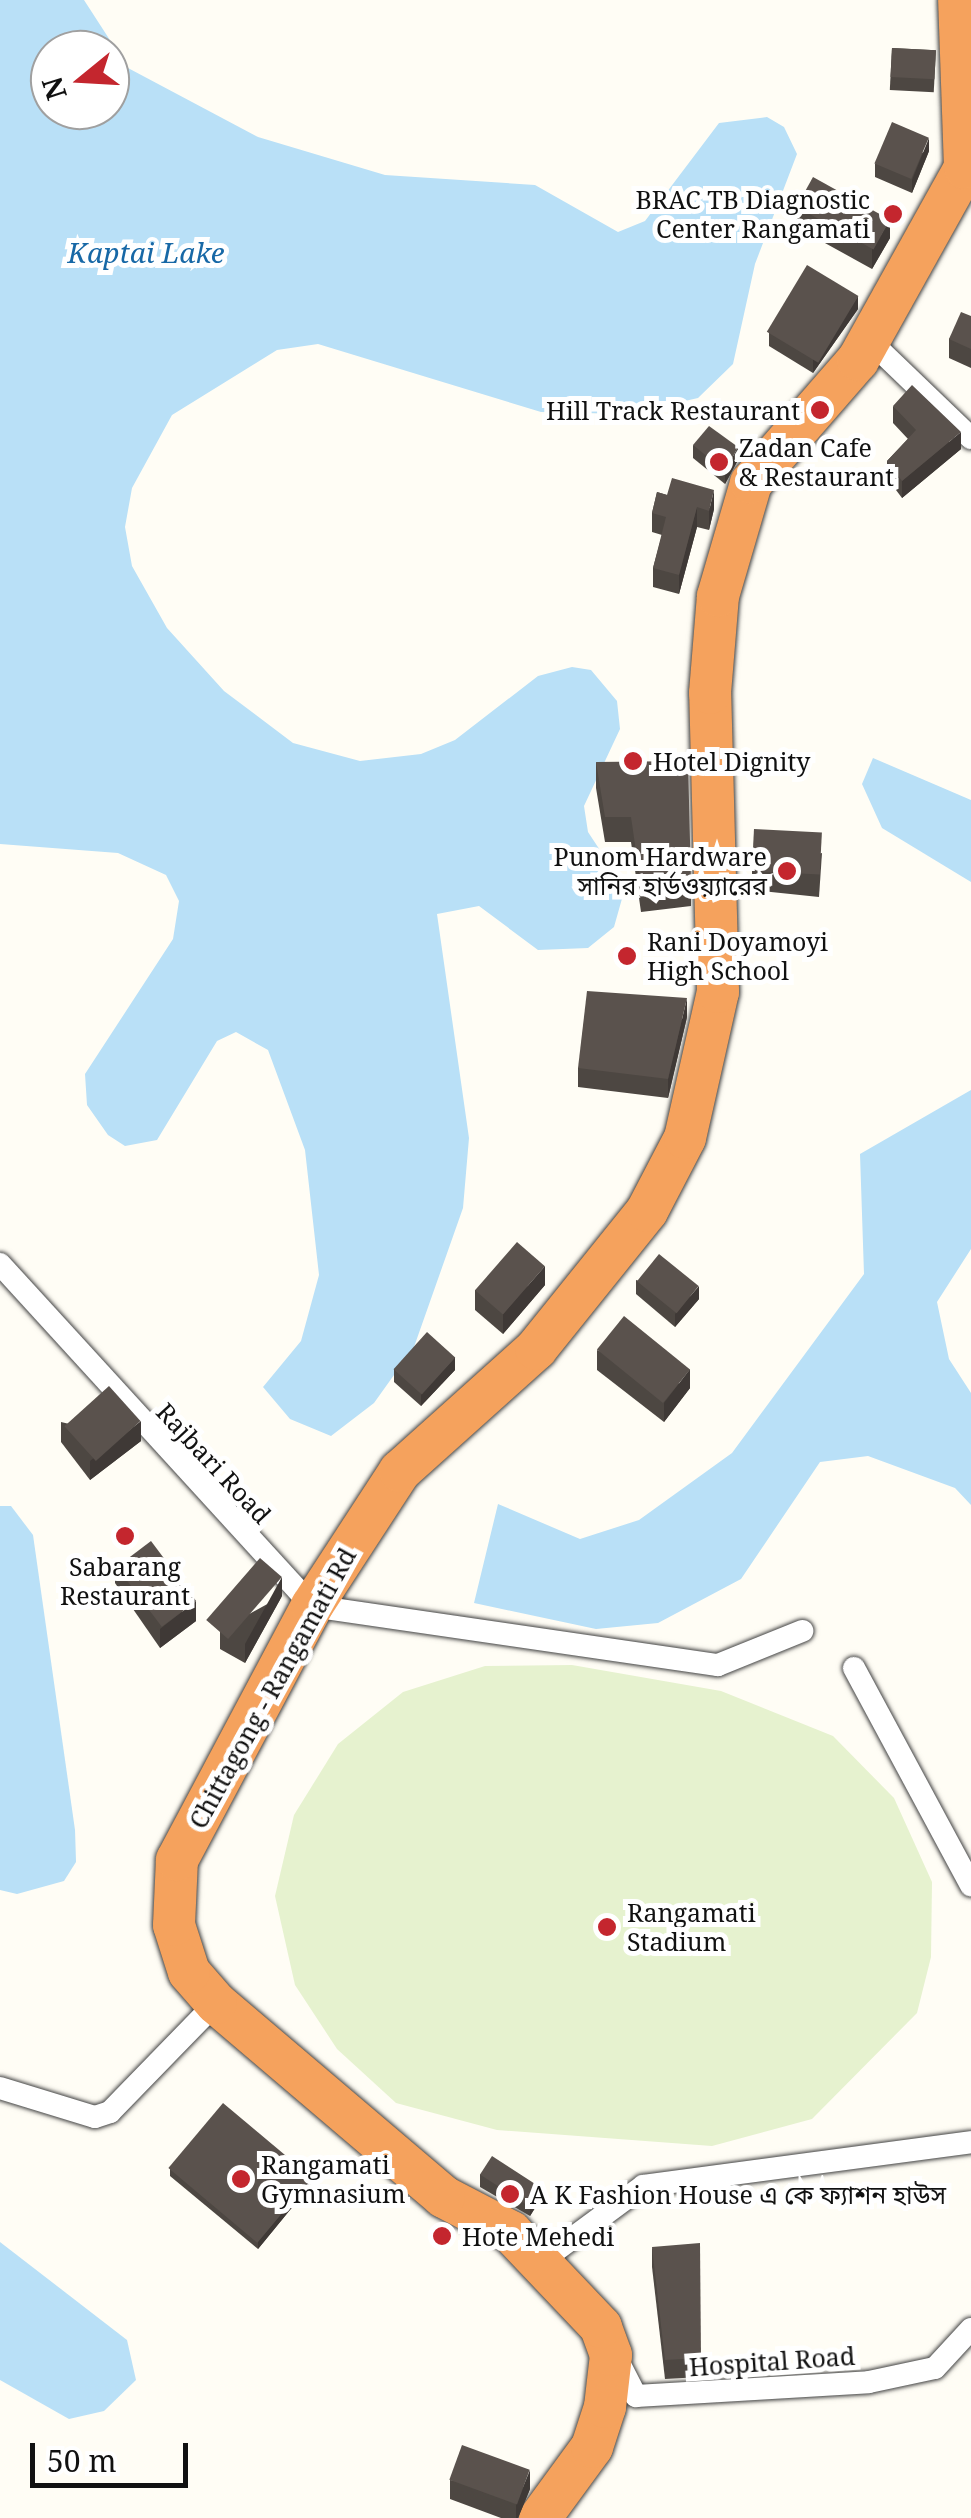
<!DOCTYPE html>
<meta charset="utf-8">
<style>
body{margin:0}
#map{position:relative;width:971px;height:2518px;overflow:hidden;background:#fffdf5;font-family:"Noto Serif","Noto Sans Bengali",serif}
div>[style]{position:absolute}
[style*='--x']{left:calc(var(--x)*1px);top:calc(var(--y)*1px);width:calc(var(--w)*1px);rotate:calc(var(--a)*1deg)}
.pitch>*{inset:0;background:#e6f2cf}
.water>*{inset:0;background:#b9e0f7}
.roads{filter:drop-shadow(0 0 2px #444) drop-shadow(0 0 2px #444)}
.street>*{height:22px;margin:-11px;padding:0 11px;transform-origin:11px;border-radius:11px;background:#fff}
.highway>*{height:42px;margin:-21px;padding:0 21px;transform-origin:21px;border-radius:21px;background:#f5a25d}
.wall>*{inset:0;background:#4d4742;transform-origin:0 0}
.shaded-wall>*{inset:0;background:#3f3936}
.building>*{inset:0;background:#5a524d;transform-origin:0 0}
.dots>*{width:28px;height:28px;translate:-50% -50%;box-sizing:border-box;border:5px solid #fff;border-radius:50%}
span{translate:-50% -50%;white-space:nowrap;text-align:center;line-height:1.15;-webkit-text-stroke:10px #fff;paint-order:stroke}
.poi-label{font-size:25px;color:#111}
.right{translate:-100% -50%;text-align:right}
.left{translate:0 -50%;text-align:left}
.street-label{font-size:25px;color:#111}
.water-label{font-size:28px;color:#1768a6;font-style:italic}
.north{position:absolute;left:30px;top:30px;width:100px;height:100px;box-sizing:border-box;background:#fff;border:2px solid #a0a0a0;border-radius:50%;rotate:252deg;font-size:28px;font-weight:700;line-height:40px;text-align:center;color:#111}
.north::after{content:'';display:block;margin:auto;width:35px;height:45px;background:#c4262e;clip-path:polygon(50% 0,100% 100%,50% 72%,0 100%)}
.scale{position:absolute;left:30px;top:2443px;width:158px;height:45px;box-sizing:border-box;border:5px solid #111;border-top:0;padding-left:12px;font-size:30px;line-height:35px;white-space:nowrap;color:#111;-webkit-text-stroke:8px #fff;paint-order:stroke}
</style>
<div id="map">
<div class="pitch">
<i style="clip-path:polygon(572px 1665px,721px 1691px,833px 1736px,894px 1798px,932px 1882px,931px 1957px,917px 2013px,812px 2119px,712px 2146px,497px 2130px,396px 2103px,337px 2049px,295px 1985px,275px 1896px,294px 1815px,338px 1744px,403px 1692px,485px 1666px)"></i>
</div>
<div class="water">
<i style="clip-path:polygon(evenodd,0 0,84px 0,128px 68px,258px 137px,385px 175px,535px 185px,618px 232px,645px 221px,719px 123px,767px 117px,784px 127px,797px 154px,755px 264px,733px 364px,698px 398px,628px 414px,541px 412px,318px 344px,277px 350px,172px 415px,132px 488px,125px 527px,132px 566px,167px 628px,224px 691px,293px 743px,360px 761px,421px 754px,455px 740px,538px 676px,572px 667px,591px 670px,617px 701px,620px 729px,584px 806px,588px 832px,625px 888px,614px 927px,588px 948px,538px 950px,479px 906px,437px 914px,469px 1138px,463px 1208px,414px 1347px,374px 1403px,331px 1436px,290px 1419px,263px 1387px,301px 1341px,319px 1275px,305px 1150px,268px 1050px,236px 1032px,217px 1041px,157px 1140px,125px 1146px,108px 1135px,87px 1105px,85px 1074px,173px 939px,179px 901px,166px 875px,118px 853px,0 844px,0 0,50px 50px,110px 50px,110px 110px,50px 110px,50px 50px)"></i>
<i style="clip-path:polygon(873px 758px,971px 800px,971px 882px,882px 828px,862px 784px)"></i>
<i style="clip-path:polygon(971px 1090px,971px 1249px,937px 1302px,949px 1359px,971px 1393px,971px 1505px,955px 1488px,868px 1456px,820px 1462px,741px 1579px,658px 1623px,596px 1629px,474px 1603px,498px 1504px,580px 1539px,639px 1520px,732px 1453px,864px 1274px,860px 1154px)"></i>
<i style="clip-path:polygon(0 1506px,11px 1506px,33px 1535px,75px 1830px,76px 1862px,64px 1881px,17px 1894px,0 1890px)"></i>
<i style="clip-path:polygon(0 2242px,127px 2340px,136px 2380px,104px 2411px,69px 2419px,0 2380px)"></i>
</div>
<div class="roads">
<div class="street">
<i style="--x:868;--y:339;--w:143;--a:43.9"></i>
<i style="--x:0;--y:1264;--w:463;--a:47.6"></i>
<i style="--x:312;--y:1606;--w:410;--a:8.3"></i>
<i style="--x:718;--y:1665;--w:91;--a:-22"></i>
<i style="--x:854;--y:1668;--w:247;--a:61.7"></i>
<i style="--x:0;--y:2088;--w:99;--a:17"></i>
<i style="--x:95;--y:2117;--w:16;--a:-18"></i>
<i style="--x:110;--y:2112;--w:152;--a:-45.8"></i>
<i style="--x:540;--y:2262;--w:128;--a:-36.4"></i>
<i style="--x:643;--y:2186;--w:331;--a:-7.6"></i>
<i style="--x:616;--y:2357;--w:44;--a:62.9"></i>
<i style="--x:636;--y:2396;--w:233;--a:-3.4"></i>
<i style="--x:869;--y:2382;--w:67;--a:-12"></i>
<i style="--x:935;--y:2368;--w:53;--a:-47.3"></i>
</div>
<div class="highway">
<i style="--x:540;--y:2518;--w:88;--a:-53.8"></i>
<i style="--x:592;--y:2447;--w:42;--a:-72"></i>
<i style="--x:605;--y:2407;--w:52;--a:-83.4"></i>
<i style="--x:611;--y:2355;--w:30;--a:-110"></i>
<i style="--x:601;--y:2327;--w:131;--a:-133.5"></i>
<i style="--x:511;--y:2232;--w:76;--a:-152.4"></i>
<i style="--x:444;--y:2197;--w:299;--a:-139.6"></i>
<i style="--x:216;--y:2003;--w:41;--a:-131.1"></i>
<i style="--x:189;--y:1972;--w:49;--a:-107.7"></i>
<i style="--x:174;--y:1925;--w:65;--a:-87.4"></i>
<i style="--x:177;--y:1860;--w:288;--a:-62"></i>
<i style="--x:312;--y:1606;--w:161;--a:-56.9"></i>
<i style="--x:400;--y:1471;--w:183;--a:-41.9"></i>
<i style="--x:536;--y:1349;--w:177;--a:-51.2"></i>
<i style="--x:647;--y:1211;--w:82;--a:-62.5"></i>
<i style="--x:685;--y:1138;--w:150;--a:-77.3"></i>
<i style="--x:718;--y:992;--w:299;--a:-91.5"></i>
<i style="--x:710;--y:693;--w:97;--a:-85.3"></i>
<i style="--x:718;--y:596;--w:118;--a:-73.7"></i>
<i style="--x:751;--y:483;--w:163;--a:-49"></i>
<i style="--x:858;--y:360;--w:220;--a:-60.9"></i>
<i style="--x:965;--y:168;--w:168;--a:-92"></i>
</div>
</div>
<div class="wall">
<i style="left:892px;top:48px;width:44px;height:42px;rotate:3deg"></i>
<i style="clip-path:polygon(929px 151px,912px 193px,875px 177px,875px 164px)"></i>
<i style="clip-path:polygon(796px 207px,890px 238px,872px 269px,796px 227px)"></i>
<i style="clip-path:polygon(858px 309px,813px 373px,769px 346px,769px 333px)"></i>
<i style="clip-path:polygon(971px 316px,971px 368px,949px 358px,949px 339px)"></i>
<i style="clip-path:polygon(893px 406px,961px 449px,902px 498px,887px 478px,887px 461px,908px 439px,893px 423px)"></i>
<i style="clip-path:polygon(693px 445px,738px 460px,725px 484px,693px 458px)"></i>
<i style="clip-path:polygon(657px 492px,714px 509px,709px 530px,697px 527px,679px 594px,653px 587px,653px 568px,662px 535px,652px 532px,652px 513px)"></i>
<i style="clip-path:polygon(596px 762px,691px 881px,691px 906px,641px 912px,631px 842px,605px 842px,596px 788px)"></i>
<i style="clip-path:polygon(822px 853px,819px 897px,752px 890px,752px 871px)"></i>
<i style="clip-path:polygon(687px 1017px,668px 1098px,578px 1087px,578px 1068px)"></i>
<i style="clip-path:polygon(636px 1280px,699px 1299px,675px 1327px,636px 1294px)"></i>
<i style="clip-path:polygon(545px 1285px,503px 1334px,475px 1310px,475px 1290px)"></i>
<i style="clip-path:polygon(597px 1350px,690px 1388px,664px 1422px,597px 1370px)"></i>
<i style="clip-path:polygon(394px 1369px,455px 1370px,421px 1406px,394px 1382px)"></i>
<i style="clip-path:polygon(61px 1422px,141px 1441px,90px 1480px,61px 1442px)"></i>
<i style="clip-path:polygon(115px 1564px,196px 1621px,160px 1648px,115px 1583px)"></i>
<i style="clip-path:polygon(282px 1596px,245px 1663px,220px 1649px,220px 1630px)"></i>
<i style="clip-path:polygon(170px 2169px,312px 2183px,258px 2249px,170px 2176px)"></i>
<i style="clip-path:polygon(480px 2174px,540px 2200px,530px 2216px,480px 2187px)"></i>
<i style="clip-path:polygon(652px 2247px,701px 2358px,701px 2377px,665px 2379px,652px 2267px)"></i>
<i style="clip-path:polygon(450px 2480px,530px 2489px,518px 2518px,501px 2518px,450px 2499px)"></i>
</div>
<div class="shaded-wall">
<i style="clip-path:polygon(929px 138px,929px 151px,912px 193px,912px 180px)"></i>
<i style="clip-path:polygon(890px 219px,890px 238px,872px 269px,872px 250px)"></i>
<i style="clip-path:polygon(858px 296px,858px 309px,813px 373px,813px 360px)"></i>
<i style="clip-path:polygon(961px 432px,961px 449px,902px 498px,902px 481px)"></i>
<i style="clip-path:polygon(738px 447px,738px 460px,725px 484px,725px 471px)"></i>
<i style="clip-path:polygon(714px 490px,714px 509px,709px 530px,709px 511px)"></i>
<i style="clip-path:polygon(697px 507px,697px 527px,679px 594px,679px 575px)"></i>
<i style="clip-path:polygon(687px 998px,687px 1017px,668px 1098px,668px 1079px)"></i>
<i style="clip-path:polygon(545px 1266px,545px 1285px,503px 1334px,503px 1314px)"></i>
<i style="clip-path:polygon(699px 1286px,699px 1299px,675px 1327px,675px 1314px)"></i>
<i style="clip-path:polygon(455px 1357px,455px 1370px,421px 1406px,421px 1393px)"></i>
<i style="clip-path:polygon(690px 1369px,690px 1388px,664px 1422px,664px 1403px)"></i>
<i style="clip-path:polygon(141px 1421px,141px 1441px,90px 1480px,90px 1461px)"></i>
<i style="clip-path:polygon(282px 1577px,282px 1596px,245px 1663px,245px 1644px)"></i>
<i style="clip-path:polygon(196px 1601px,196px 1621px,160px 1648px,160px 1629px)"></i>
<i style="clip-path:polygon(312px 2177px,312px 2183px,258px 2249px,258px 2242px)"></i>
<i style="clip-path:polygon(540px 2187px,540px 2200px,530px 2216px,530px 2203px)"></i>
<i style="clip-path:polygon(530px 2470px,530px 2489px,518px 2518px,516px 2518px,516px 2504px)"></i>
</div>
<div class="building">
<i style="left:892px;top:48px;width:44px;height:29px;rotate:3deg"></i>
<i style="left:892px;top:122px;width:40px;height:45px;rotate:23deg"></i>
<i style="left:813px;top:177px;width:88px;height:34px;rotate:29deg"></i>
<i style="left:807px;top:265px;width:60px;height:78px;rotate:31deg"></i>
<i style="clip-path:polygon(961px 312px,971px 316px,971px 349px,949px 339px)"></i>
<i style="clip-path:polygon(912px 385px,961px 432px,902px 481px,887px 461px,916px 430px,893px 406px)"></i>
<i style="clip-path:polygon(709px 426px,738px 447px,725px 471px,693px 445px)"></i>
<i style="clip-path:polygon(672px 478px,714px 490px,709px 511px,697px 507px,679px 575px,653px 568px,666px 517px,652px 513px,657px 492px,667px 495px)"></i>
<i style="clip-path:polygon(688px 761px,691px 881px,641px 886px,631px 817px,605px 817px,596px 762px)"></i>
<i style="left:754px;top:829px;width:68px;height:42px;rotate:3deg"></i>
<i style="clip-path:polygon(587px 991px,687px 998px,668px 1079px,578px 1068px)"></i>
<i style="left:517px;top:1242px;width:37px;height:64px;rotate:41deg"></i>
<i style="left:659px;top:1254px;width:51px;height:35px;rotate:39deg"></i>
<i style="left:624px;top:1316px;width:85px;height:43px;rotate:39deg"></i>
<i style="left:427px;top:1332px;width:38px;height:50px;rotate:42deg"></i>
<i style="left:109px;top:1386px;width:47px;height:60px;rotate:48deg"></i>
<i style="left:151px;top:1541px;width:75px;height:43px;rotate:53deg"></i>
<i style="left:260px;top:1558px;width:29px;height:82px;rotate:41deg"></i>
<i style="left:223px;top:2103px;width:116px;height:85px;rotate:40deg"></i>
<i style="left:492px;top:2156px;width:57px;height:22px;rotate:33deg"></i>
<i style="clip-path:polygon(700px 2243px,701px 2358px,665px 2360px,652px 2247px)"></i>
<i style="left:462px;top:2445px;width:72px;height:37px;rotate:20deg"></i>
</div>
<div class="dots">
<i style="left:893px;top:214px;background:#c4262e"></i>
<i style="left:820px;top:410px;background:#c4262e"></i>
<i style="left:719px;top:462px;background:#c4262e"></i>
<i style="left:633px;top:761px;background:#c4262e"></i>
<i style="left:787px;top:871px;background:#c4262e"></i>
<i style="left:627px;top:956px;background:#c4262e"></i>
<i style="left:125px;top:1536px;background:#c4262e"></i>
<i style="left:607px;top:1927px;background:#c4262e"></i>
<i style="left:241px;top:2179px;background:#c4262e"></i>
<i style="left:510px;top:2194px;background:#c4262e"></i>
<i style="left:442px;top:2236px;background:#c4262e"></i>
</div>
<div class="poi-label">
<span class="right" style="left:870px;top:214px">BRAC TB Diagnostic<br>Center Rangamati</span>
<span class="right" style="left:800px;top:410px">Hill Track Restaurant</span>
<span class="left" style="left:739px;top:462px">Zadan Cafe<br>&amp; Restaurant</span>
<span class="left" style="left:653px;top:761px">Hotel Dignity</span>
<span class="right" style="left:767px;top:871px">Punom Hardware<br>সানির হার্ডওয়্যারের</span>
<span class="left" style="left:647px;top:956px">Rani Doyamoyi<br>High School</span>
<span style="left:125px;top:1581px">Sabarang<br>Restaurant</span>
<span class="left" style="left:627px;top:1927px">Rangamati<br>Stadium</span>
<span class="left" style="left:261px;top:2179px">Rangamati<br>Gymnasium</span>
<span class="left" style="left:530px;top:2194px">A K Fashion House এ কে ফ্যাশন হাউস</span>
<span class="left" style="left:462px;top:2236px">Hote Mehedi</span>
</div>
<div class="street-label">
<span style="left:214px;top:1463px;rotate:47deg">Rajbari Road</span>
<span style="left:272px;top:1688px;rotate:-61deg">Chittagong - Rangamati Rd</span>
<span style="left:772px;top:2361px;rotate:-4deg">Hospital Road</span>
</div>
<div class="water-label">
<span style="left:146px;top:252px">Kaptai Lake</span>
</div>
<div class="north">N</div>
<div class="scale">50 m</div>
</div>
